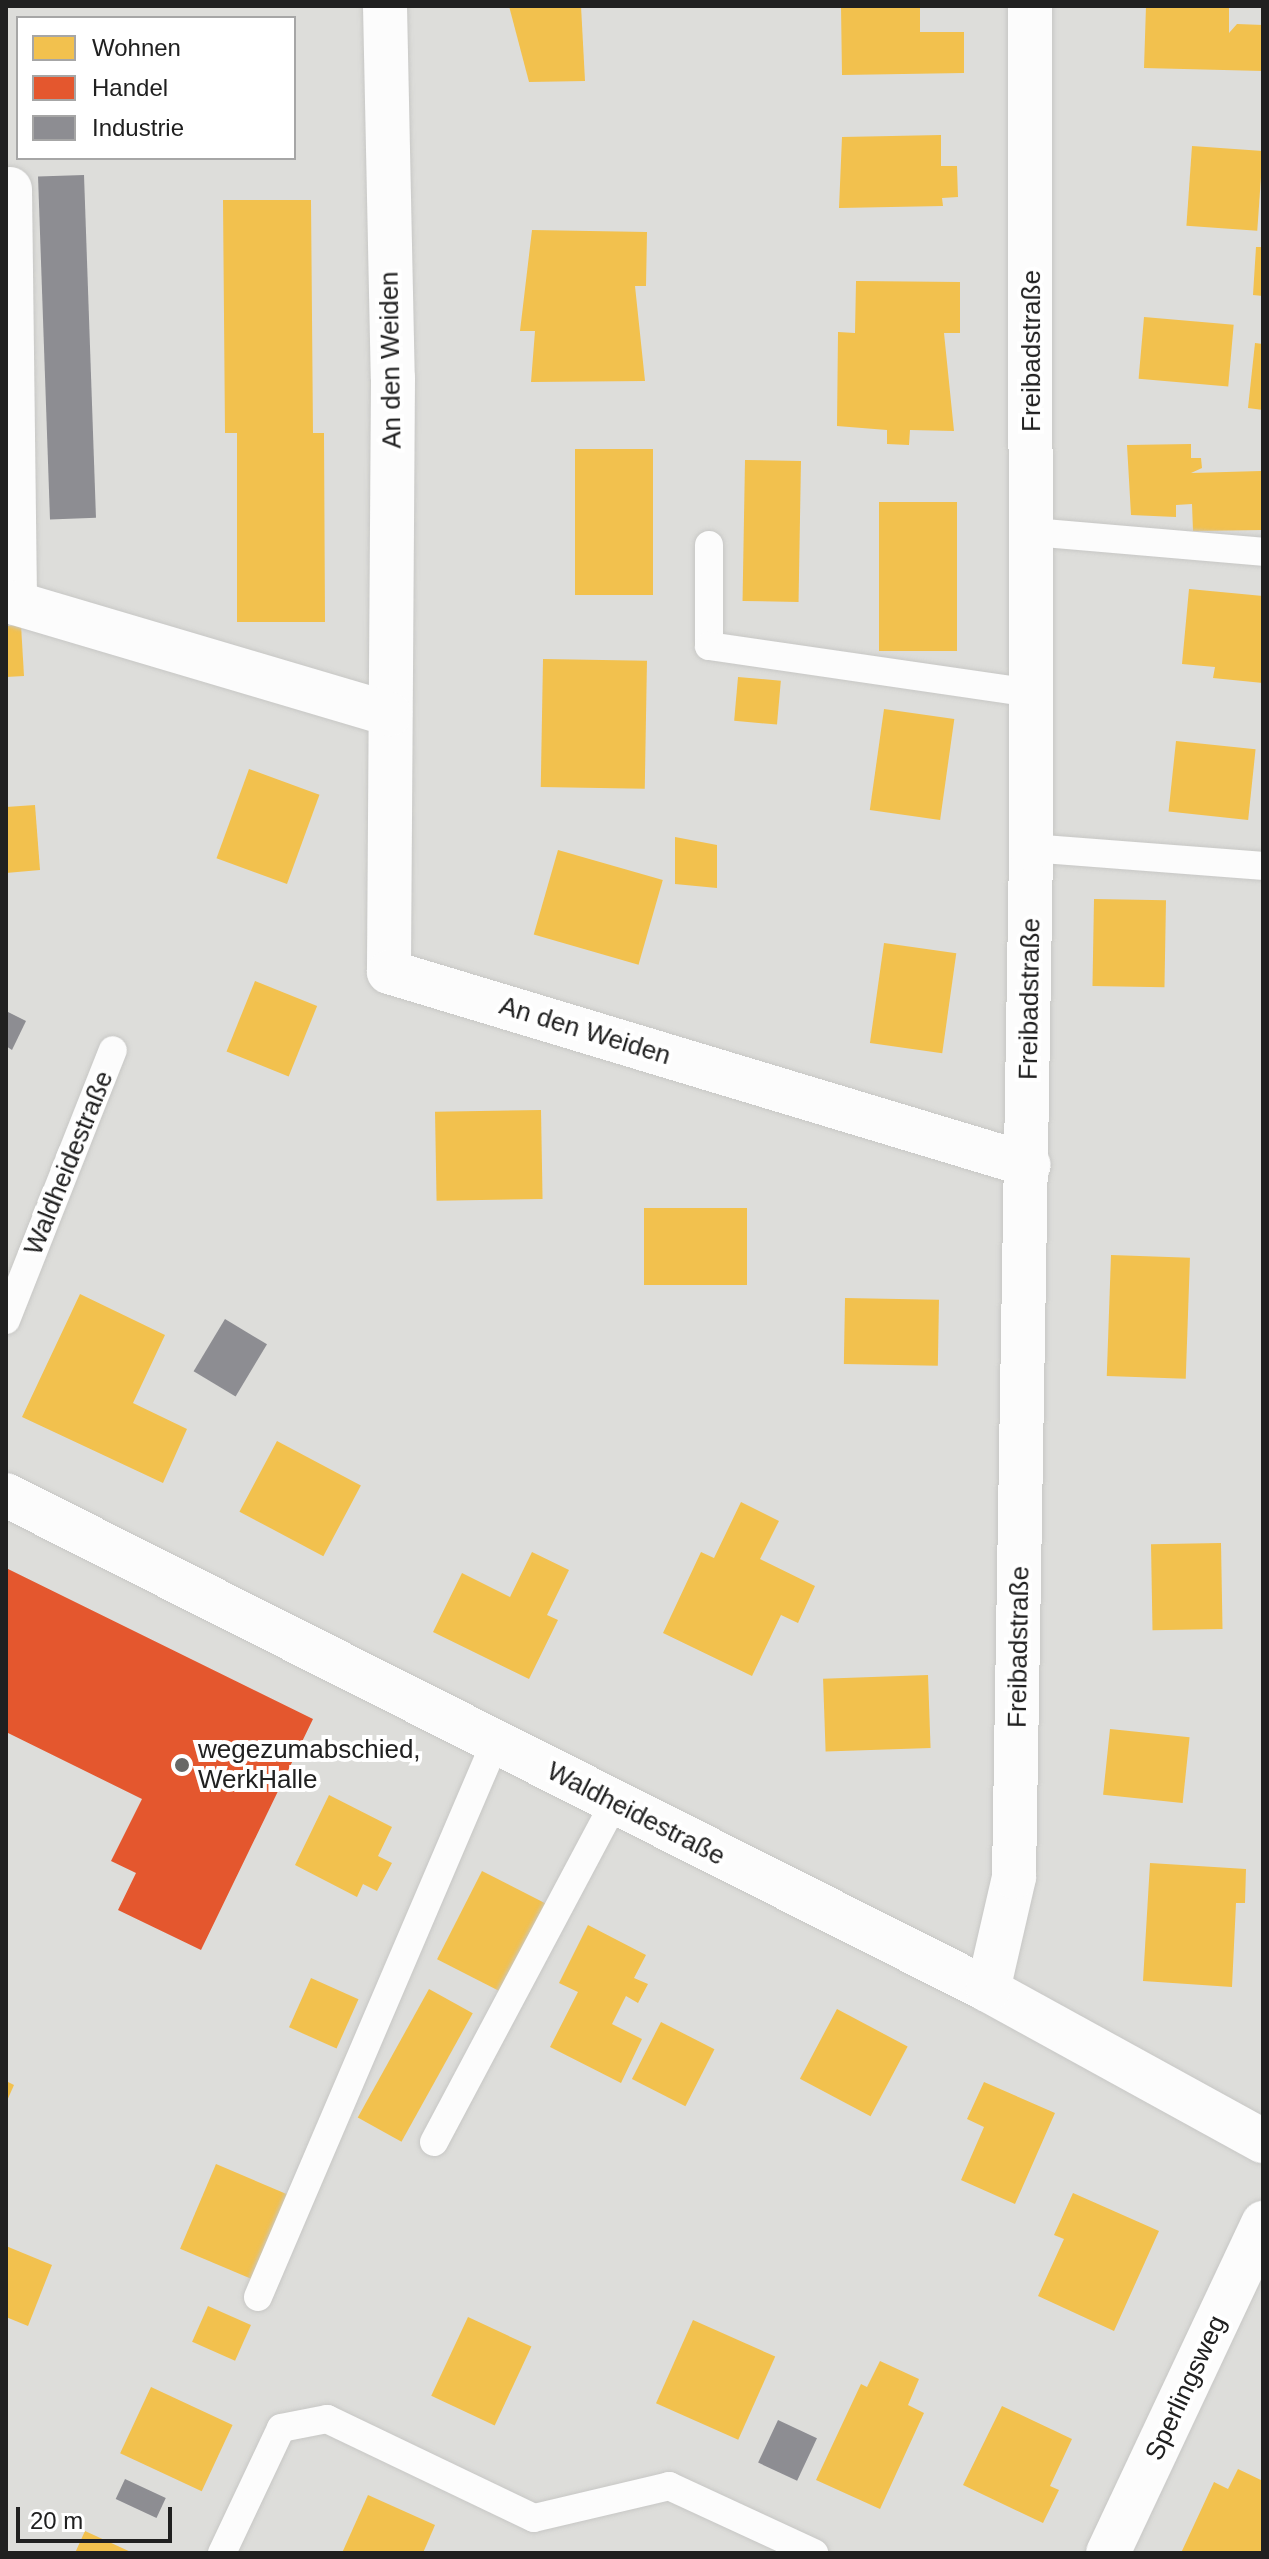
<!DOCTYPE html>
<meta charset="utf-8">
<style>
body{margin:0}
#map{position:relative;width:1269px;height:2559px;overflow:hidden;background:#eeeee9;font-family:Arial,sans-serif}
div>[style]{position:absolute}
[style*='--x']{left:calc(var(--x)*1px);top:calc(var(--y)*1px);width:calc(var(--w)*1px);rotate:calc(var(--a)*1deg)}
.residential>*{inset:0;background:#ddddda}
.homes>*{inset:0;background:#f2c14e;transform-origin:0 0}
.shops>*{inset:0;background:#e4572e}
.industry>*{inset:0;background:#8d8d92;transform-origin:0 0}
.roads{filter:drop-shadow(0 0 2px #c7c7c5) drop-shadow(0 0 2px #c7c7c5)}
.lane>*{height:28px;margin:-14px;padding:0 14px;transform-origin:14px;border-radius:14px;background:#fcfcfc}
.street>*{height:44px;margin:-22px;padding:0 22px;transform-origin:22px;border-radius:22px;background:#fcfcfc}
.dots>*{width:22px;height:22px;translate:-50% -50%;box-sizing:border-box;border:4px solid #fff;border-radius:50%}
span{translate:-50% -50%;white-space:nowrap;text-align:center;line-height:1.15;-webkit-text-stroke:8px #fff;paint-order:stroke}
.street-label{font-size:26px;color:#202020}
.poi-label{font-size:26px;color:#202020}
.left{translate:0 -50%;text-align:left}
.frame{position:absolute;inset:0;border:8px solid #202020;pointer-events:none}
.legend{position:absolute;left:16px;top:16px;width:280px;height:144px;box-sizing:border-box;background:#fff;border:2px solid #a6a6a6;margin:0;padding:10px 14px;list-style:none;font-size:24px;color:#202020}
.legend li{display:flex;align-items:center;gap:16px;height:40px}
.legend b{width:40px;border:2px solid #a6a6a6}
.scale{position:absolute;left:16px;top:2507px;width:156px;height:36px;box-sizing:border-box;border:4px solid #202020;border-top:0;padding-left:10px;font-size:24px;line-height:28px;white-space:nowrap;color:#202020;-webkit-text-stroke:6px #fff;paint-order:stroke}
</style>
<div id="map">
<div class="residential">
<i style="clip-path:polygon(evenodd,6px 6px,1263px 6px,1263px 2553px,6px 2553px,6px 6px,18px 18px,294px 18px,294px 158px,18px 158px,18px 18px)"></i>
</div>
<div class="homes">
<i style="clip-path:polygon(509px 6px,581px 6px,585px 81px,529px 82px)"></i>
<i style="clip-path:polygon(841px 6px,920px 6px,920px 32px,964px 32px,964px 73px,842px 75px)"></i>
<i style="clip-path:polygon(1146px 6px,1229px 6px,1229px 33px,1237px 24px,1263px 25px,1263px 71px,1144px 68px)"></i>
<i style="clip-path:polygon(941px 135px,941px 166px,957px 166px,958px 197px,942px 198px,943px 206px,839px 208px,842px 137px)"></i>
<i style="left:1192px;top:146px;width:71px;height:80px;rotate:4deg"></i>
<i style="clip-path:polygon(223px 200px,311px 200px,313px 433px,324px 433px,325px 622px,237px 622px,237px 433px,225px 433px)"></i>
<i style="clip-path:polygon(532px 230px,647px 232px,646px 286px,635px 286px,645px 381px,531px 382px,535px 331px,520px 331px)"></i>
<i style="clip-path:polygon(1256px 247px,1263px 247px,1263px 296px,1253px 295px)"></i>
<i style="clip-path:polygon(856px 281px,960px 282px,960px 333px,944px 333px,954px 431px,910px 430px,909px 445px,887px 444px,887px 430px,837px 426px,838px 332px,855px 333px)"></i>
<i style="left:1144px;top:317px;width:90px;height:62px;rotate:5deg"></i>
<i style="clip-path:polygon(1255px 343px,1263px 344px,1263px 410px,1248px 408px)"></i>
<i style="clip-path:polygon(1191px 444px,1191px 458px,1201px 458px,1202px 468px,1191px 473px,1261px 471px,1262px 530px,1193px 531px,1192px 504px,1176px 505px,1176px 517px,1131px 515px,1127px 445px)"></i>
<i style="left:575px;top:449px;width:78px;height:146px"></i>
<i style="left:745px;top:460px;width:56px;height:141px;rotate:1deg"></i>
<i style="left:879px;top:502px;width:78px;height:149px"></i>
<i style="clip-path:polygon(1189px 589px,1263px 596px,1263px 683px,1213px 678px,1215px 667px,1182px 664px)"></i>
<i style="clip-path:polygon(21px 625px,24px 676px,6px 677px,6px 626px)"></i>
<i style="left:543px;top:659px;width:104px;height:128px;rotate:1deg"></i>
<i style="left:738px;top:677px;width:43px;height:44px;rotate:5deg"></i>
<i style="left:884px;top:709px;width:71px;height:102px;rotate:8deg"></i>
<i style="left:1176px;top:741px;width:80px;height:71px;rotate:6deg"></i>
<i style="left:249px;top:769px;width:75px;height:95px;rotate:20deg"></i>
<i style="clip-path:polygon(35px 805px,40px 870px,6px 873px,6px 807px)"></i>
<i style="clip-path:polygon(675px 837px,717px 845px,717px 888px,675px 884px)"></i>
<i style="left:558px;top:850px;width:109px;height:88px;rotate:16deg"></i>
<i style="left:1094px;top:899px;width:72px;height:87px;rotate:1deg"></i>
<i style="left:884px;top:943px;width:73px;height:101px;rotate:8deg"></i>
<i style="left:255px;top:981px;width:67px;height:76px;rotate:22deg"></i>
<i style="left:541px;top:1110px;width:89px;height:106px;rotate:89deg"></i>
<i style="left:644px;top:1208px;width:103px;height:77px"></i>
<i style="left:1111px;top:1255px;width:79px;height:121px;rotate:2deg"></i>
<i style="clip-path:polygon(80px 1294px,165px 1335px,133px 1403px,187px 1429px,163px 1483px,22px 1417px)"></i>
<i style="left:845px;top:1298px;width:94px;height:66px;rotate:1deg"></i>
<i style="left:277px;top:1441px;width:95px;height:80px;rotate:28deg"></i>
<i style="clip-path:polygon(741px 1502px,779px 1521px,760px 1559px,815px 1586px,798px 1623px,781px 1615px,752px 1676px,663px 1633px,701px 1552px,714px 1558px)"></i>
<i style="left:1221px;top:1543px;width:86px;height:70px;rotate:89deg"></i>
<i style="clip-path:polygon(532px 1552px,569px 1570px,547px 1615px,558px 1620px,529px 1679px,433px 1632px,462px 1573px,510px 1597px)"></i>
<i style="left:928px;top:1675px;width:73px;height:105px;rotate:88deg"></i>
<i style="left:1110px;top:1729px;width:80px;height:66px;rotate:6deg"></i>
<i style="clip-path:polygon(329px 1795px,392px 1827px,378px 1856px,392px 1863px,377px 1891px,363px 1884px,357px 1897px,295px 1865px)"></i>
<i style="clip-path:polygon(1150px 1863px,1246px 1869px,1245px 1903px,1236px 1903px,1232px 1987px,1143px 1981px)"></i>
<i style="left:482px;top:1871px;width:72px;height:99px;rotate:27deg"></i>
<i style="clip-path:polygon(588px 1925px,646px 1955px,634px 1978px,648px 1984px,638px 2003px,626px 1996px,612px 2024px,642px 2039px,621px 2083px,550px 2047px,578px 1992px,559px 1983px)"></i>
<i style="left:311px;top:1978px;width:52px;height:54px;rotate:24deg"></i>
<i style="left:429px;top:1989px;width:50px;height:147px;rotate:29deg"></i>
<i style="left:837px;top:2009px;width:80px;height:79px;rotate:28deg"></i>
<i style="left:661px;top:2022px;width:60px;height:64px;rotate:27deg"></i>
<i style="clip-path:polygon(6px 2081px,14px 2085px,6px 2103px)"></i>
<i style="clip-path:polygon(984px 2082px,1055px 2113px,1015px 2204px,961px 2180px,984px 2127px,967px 2119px)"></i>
<i style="left:216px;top:2164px;width:81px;height:92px;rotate:23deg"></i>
<i style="clip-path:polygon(1073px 2193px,1159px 2231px,1114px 2331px,1038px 2296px,1064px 2239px,1054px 2235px)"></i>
<i style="clip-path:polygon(6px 2246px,52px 2265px,28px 2326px,6px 2317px)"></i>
<i style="left:208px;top:2306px;width:47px;height:39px;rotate:24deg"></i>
<i style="left:468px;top:2317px;width:70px;height:87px;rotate:25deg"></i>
<i style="left:693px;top:2320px;width:90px;height:91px;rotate:24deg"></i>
<i style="clip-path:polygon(880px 2361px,919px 2379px,908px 2405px,924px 2413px,880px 2509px,816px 2480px,861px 2384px,867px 2387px)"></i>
<i style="left:151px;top:2387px;width:90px;height:73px;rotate:25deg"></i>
<i style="clip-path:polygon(1002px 2406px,1072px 2439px,1050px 2486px,1059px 2490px,1043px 2523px,963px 2485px)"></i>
<i style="clip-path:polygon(1238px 2469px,1263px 2481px,1263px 2553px,1181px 2553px,1214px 2482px,1228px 2489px)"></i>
<i style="clip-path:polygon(368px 2495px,435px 2525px,423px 2553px,342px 2553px)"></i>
<i style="clip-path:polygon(85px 2531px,133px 2553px,75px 2553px)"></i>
</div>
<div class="shops">
<i style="clip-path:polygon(6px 1568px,313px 1719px,201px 1950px,118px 1910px,136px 1873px,111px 1861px,142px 1799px,6px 1732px)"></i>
</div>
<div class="industry">
<i style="left:84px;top:175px;width:343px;height:46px;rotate:88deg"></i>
<i style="clip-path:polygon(6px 1011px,26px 1021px,12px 1050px,6px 1046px)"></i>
<i style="left:225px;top:1319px;width:49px;height:61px;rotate:31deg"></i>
<i style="left:778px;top:2420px;width:43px;height:47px;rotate:25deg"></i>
<i style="left:125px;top:2479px;width:45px;height:22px;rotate:25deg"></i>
</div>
<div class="roads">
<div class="lane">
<i style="--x:1032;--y:532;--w:232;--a:4.9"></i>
<i style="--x:709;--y:545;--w:101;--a:90"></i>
<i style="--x:709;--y:646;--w:325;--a:8.3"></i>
<i style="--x:1031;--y:848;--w:233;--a:4.4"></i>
<i style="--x:6;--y:1320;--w:290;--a:-68.4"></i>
<i style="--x:434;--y:2142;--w:384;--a:-62"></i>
<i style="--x:258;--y:2297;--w:603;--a:-66.84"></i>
<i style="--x:222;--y:2553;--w:138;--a:-64.7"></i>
<i style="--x:281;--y:2428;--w:47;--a:-11.1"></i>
<i style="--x:327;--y:2419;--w:229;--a:25.6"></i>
<i style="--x:534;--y:2518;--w:139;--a:-13.3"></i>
<i style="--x:669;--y:2486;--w:160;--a:24.8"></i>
</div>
<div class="street">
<i style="--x:385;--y:6;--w:372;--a:88.8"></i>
<i style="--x:393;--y:378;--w:594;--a:90.39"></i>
<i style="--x:389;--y:972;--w:668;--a:16.78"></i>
<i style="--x:10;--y:189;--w:414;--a:89.3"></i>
<i style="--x:15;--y:603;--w:391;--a:16.5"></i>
<i style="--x:6;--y:1495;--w:1100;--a:26.75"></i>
<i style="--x:988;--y:1990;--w:314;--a:28.8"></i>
<i style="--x:988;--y:1990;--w:116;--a:-77"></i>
<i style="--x:1014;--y:1877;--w:1029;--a:-89.05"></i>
<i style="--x:1031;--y:848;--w:842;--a:-90.07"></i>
<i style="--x:1108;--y:2553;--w:365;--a:-64.8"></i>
</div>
</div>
<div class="dots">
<i style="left:182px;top:1765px;background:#686866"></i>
</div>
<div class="street-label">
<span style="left:1032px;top:351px;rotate:-90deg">Freibadstraße</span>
<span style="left:391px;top:360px;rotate:-91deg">An den Weiden</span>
<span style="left:1030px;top:999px;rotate:-89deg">Freibadstraße</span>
<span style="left:585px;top:1031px;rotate:17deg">An den Weiden</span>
<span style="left:69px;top:1163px;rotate:-68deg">Waldheidestraße</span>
<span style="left:1019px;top:1647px;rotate:-89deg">Freibadstraße</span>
<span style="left:636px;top:1814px;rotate:27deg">Waldheidestraße</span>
<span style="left:1186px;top:2388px;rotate:-65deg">Sperlingsweg</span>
</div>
<div class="poi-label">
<span class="left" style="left:198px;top:1765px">wegezumabschied,<br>WerkHalle</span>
</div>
<div class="frame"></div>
<ul class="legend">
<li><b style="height:22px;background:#f2c14e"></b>Wohnen</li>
<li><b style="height:22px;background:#e4572e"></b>Handel</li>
<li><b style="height:22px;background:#8d8d92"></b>Industrie</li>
</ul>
<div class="scale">20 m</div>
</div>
